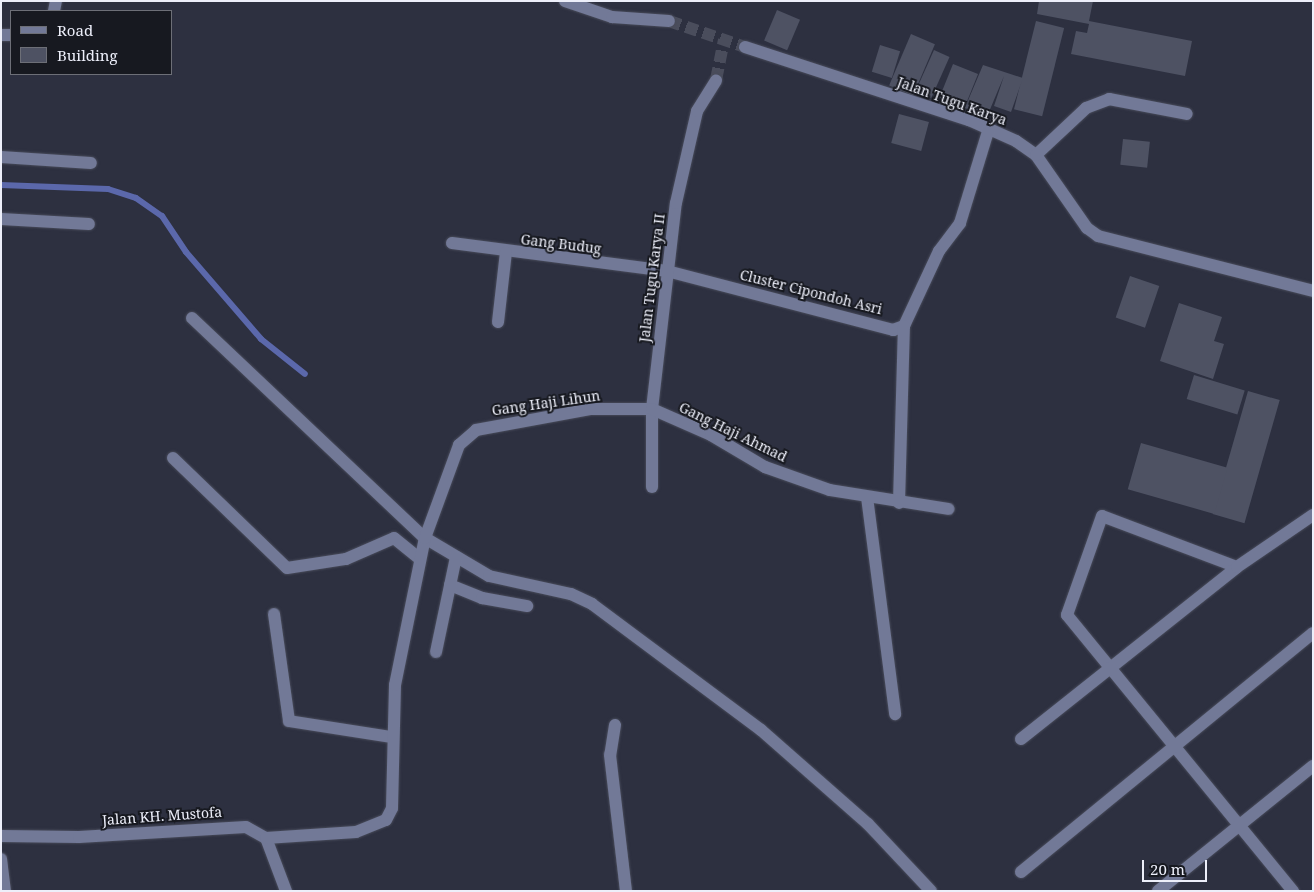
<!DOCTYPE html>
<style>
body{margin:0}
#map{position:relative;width:1314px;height:892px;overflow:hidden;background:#2d3040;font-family:"Noto Serif",serif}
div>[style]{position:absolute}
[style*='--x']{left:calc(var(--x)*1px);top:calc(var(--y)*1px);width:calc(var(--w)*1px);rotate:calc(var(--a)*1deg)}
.stream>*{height:6px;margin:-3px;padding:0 3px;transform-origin:3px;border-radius:3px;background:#5b68ab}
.building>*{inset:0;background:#4e5263;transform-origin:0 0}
.minor-tunnel>*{height:12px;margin-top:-6px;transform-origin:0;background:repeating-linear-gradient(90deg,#4a4d5c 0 12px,transparent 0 18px)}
.roads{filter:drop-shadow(0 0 1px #484b5a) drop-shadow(0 0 1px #484b5a)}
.minor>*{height:12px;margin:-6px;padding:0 6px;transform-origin:6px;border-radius:6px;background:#727997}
span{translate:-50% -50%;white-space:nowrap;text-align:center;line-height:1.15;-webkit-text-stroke:4px #171920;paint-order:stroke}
.street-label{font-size:14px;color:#edeffa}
.frame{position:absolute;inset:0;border:2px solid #edeffa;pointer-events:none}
.legend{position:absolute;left:10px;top:10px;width:162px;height:65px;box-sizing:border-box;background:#171920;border:1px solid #6d6f77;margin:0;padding:6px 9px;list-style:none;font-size:15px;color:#edeffa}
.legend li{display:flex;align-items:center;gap:10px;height:25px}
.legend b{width:25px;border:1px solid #6d6f77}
.scale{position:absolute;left:1142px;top:860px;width:65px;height:22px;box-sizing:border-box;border:2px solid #edeffa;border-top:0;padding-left:6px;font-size:15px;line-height:18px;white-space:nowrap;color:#edeffa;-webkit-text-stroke:4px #171920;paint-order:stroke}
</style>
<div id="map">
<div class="stream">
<i style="--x:1;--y:185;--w:107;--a:2.1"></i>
<i style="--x:108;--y:189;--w:29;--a:18"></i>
<i style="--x:136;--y:198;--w:32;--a:35"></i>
<i style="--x:162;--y:216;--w:43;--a:56.3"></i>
<i style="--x:186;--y:252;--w:115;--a:49.2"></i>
<i style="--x:261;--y:339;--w:56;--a:38.5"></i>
</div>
<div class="building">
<i style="clip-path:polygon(1039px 1px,1093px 1px,1089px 21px,1192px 41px,1185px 76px,1071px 54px,1076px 31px,1087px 33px,1089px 24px,1037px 14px)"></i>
<i style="left:777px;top:10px;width:25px;height:33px;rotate:23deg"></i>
<i style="left:1036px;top:21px;width:29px;height:91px;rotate:14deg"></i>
<i style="left:911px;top:34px;width:26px;height:56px;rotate:23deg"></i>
<i style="left:880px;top:45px;width:21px;height:28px;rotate:17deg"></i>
<i style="left:934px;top:50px;width:17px;height:45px;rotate:24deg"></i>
<i style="left:953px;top:64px;width:27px;height:36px;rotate:22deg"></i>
<i style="clip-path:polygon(983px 65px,1023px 78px,1011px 112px,994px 106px,1004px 76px,986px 119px,964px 110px)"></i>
<i style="left:899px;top:114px;width:31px;height:30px;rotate:15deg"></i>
<i style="left:1123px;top:139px;width:27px;height:26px;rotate:6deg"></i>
<i style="left:1130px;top:276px;width:31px;height:44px;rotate:19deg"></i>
<i style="clip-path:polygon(1179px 303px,1222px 317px,1214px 341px,1224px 344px,1213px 379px,1160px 361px)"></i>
<i style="left:1194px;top:375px;width:53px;height:25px;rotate:17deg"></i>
<i style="left:1248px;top:391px;width:33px;height:128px;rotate:16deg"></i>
<i style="left:1141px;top:443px;width:90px;height:48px;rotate:16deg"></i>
</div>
<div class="minor-tunnel">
<i style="--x:669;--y:21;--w:80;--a:18.9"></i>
<i style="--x:716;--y:80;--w:41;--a:-78.7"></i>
</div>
<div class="roads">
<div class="minor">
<i style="--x:565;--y:1;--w:50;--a:18.8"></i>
<i style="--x:612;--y:17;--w:57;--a:4"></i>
<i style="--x:54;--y:11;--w:10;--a:-79"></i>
<i style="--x:1;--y:35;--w:10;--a:0"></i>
<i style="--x:745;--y:47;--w:236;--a:18.1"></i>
<i style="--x:969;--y:120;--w:51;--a:24.1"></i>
<i style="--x:1016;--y:141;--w:24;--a:35"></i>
<i style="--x:1036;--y:155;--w:89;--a:55.1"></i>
<i style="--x:1087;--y:228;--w:14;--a:36"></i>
<i style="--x:1098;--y:236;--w:222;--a:14.3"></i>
<i style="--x:1036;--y:155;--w:69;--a:-43.2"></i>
<i style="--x:1086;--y:108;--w:25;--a:-21"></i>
<i style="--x:1109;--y:99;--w:79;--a:10.9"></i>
<i style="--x:1;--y:157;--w:90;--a:3.8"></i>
<i style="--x:1;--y:219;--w:88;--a:3.3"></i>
<i style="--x:452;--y:243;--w:217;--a:7.4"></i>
<i style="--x:667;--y:271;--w:234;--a:14.6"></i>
<i style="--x:893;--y:330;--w:12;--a:-20"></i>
<i style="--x:904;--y:326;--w:83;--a:-65"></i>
<i style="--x:939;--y:251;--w:35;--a:-53"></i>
<i style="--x:960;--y:223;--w:99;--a:-73"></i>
<i style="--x:192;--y:318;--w:320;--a:43.4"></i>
<i style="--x:425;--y:538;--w:74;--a:30.7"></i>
<i style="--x:489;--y:576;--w:84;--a:12.4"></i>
<i style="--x:571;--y:594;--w:23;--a:25"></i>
<i style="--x:592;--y:604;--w:211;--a:36.7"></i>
<i style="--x:761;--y:730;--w:142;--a:41.3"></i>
<i style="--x:868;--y:824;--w:92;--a:46.8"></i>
<i style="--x:498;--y:322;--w:70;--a:-83.5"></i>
<i style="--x:173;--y:458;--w:158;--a:44"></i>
<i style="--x:287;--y:568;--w:60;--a:-8.7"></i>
<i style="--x:346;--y:559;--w:52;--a:-23.6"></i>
<i style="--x:394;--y:538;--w:33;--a:39"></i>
<i style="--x:652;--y:487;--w:78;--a:-90"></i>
<i style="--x:652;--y:409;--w:207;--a:-83.4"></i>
<i style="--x:676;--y:203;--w:94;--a:-77.1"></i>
<i style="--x:697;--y:111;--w:36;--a:-58"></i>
<i style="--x:867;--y:497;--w:219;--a:82.6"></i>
<i style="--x:899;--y:503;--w:177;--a:-88.4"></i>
<i style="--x:1237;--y:567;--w:144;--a:-159.3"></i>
<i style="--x:1102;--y:516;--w:105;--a:109.5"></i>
<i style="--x:1067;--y:615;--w:357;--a:50.7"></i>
<i style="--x:450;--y:585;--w:35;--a:22"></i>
<i style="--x:482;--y:598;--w:46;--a:10.1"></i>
<i style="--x:274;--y:614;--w:108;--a:82"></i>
<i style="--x:289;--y:721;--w:103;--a:8.9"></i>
<i style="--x:436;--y:652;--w:97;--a:-78.1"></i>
<i style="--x:615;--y:725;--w:30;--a:99"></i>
<i style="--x:610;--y:755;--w:137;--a:83.3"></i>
<i style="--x:1021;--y:739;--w:276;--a:-38.5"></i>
<i style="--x:1237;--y:567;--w:92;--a:-34.4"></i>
<i style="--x:1;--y:836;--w:78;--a:0.7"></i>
<i style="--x:79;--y:837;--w:167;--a:-3.4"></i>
<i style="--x:246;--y:827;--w:23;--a:29"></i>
<i style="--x:266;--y:838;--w:57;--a:69.3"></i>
<i style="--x:266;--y:838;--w:90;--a:-3.8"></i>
<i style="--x:356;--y:832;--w:32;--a:-22"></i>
<i style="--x:386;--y:820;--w:13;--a:-63"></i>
<i style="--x:392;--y:808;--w:123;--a:-88.6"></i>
<i style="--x:395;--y:685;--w:150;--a:-78.5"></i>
<i style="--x:425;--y:538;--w:99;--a:-69.9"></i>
<i style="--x:459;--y:445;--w:23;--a:-41"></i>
<i style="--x:476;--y:430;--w:116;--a:-10.4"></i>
<i style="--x:590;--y:409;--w:62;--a:0"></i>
<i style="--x:652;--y:409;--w:64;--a:23.8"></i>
<i style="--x:711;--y:435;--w:63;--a:30.7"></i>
<i style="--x:765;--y:467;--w:69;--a:19.5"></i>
<i style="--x:830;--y:490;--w:120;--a:9.1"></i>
<i style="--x:1;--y:859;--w:32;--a:83"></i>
<i style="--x:1021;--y:872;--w:377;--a:-39.3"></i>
<i style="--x:1158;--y:891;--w:199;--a:-38.9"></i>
</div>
</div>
<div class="street-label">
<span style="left:952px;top:101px;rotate:20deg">Jalan Tugu Karya</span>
<span style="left:561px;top:244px;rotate:7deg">Gang Budug</span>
<span style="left:652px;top:278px;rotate:-83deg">Jalan Tugu Karya II</span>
<span style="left:811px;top:292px;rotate:14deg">Cluster Cipondoh Asri</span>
<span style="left:546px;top:403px;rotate:-8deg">Gang Haji Lihun</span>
<span style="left:733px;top:432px;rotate:26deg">Gang Haji Ahmad</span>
<span style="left:162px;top:816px;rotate:-4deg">Jalan KH. Mustofa</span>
</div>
<div class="frame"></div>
<ul class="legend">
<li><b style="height:6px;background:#727997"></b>Road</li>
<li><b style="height:14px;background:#4e5263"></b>Building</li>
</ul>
<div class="scale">20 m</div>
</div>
